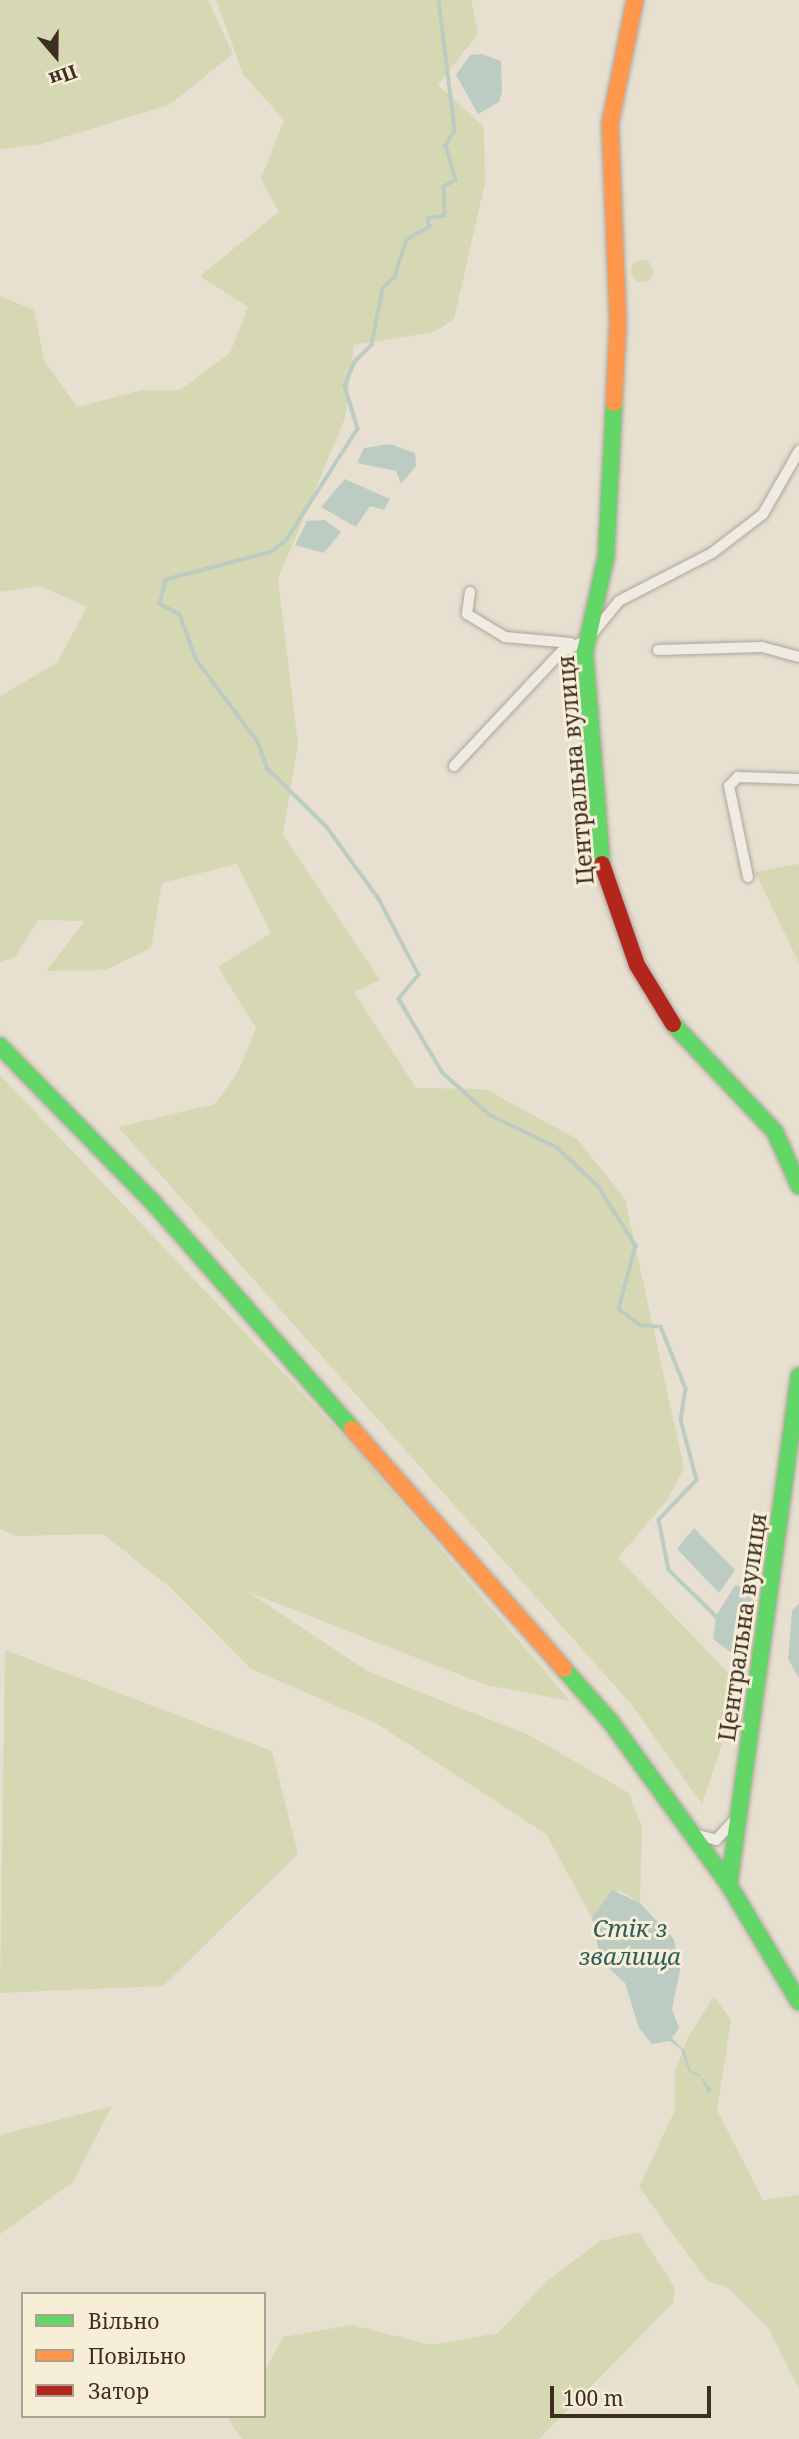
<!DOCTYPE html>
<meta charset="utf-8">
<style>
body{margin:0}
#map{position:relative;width:799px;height:2439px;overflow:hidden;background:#e7e0d1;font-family:"Noto Serif",serif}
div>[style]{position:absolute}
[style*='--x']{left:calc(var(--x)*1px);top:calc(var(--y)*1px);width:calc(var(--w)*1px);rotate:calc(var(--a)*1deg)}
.green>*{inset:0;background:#d6d7b3}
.round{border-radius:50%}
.water>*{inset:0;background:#bcccc2}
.stream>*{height:3.5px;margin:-1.75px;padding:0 1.75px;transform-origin:1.75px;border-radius:1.75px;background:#bcccc2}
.roads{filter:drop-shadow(0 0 2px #ada599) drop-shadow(0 0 2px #ada599)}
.street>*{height:10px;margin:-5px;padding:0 5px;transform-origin:5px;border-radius:5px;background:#efebe3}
.fast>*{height:16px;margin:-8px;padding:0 8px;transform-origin:8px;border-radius:8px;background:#63d668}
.slow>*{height:16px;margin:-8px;padding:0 8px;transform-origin:8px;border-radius:8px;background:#ff974d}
.jam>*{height:16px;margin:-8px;padding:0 8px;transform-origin:8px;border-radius:8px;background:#b3261e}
span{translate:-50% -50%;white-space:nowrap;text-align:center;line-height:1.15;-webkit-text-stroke:6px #f7eed8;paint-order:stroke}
.street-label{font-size:23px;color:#3d2e20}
.water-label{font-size:24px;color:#2f5d5a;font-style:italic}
.legend{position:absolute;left:21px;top:2292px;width:245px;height:126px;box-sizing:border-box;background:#f7eed8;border:2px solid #ada18e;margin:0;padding:9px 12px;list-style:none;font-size:21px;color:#3d2e20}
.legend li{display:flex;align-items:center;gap:14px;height:35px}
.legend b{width:35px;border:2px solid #ada18e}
.north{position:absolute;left:21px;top:21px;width:70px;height:70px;-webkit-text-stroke:5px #f7eed8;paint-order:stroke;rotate:160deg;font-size:19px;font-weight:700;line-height:28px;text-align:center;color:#3d2e20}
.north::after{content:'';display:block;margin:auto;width:24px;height:32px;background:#3d2e20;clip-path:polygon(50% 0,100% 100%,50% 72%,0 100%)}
.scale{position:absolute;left:550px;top:2386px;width:161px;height:32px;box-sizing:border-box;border:4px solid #3d2e20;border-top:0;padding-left:9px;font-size:21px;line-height:24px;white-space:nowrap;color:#3d2e20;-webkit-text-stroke:5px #f7eed8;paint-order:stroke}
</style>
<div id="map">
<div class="green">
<i style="clip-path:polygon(0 0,208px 0,233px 54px,169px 105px,38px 145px,0 149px)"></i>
<i style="clip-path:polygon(216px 0,471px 0,478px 34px,438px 85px,484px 127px,485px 183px,454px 319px,434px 332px,354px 345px,345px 418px,278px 579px,298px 744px,283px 835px,380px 980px,354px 992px,416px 1088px,485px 1089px,577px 1139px,625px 1199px,684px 1468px,667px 1500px,618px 1558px,733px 1678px,726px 1732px,702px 1804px,631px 1704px,118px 1127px,215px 1104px,239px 1070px,256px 1028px,218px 967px,271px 933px,237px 864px,162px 883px,151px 948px,106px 970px,46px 971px,85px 921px,38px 920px,15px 957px,0 962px,0 696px,57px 663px,87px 607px,40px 586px,0 592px,0 296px,34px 310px,44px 360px,77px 407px,142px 390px,180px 390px,230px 353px,248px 307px,200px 276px,279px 212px,261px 179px,284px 120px,243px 74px)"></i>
<i class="round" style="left:631px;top:260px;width:22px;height:22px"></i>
<i style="clip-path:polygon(799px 864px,799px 963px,755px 872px)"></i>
<i style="clip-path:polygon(0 1075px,359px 1453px,570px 1701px,486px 1685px,248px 1592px,367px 1671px,529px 1735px,629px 1793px,642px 1828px,640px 1903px,619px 1890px,592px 1918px,546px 1834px,376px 1723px,251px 1669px,172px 1589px,103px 1534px,16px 1536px,0 1529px)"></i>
<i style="clip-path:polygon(5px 1650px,272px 1751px,298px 1854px,163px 1986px,0 1993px)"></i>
<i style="clip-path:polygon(714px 1996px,731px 2020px,717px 2110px,763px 2200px,799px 2195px,799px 2389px,769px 2329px,727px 2287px,707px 2281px,639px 2187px,675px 2110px,675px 2070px,688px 2037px)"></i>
<i style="clip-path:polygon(112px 2106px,73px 2182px,0 2234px,0 2135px)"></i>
<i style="clip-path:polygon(639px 2232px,675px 2288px,673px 2303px,539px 2439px,242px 2439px,227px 2417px,264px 2416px,264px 2373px,283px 2337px,352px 2325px,431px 2345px,498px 2333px,546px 2282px,600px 2241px)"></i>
</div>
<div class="water">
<i style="clip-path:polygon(482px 54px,501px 61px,502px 92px,499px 102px,478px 114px,456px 75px,470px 55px)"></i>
<i style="clip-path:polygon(390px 444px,415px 453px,416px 466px,401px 484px,396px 471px,357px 463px,364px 448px)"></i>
<i style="clip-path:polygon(345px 479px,390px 499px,384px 510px,370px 506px,356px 527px,321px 507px)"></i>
<i style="clip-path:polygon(325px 520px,341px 532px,324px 553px,295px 545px,307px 521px)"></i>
<i style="clip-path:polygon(694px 1528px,735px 1570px,719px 1593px,677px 1549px)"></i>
<i style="clip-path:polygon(735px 1585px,753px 1591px,751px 1653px,744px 1662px,713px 1639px,716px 1616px)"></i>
<i style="clip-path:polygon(799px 1603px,799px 1678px,788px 1659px,792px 1611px)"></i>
<i style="clip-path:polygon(612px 1890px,640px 1903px,674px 1939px,680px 1970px,672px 2009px,679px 2028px,672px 2038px,685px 2051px,690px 2070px,699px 2074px,712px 2090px,708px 2093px,701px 2077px,689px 2072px,681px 2049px,670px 2041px,652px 2044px,639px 2028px,625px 1983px,601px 1961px,592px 1918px)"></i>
</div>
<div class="stream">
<i style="--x:439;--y:0;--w:132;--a:83"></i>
<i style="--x:455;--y:131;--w:17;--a:123"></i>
<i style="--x:446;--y:145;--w:36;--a:74"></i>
<i style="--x:456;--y:180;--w:14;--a:150"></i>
<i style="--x:444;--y:187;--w:29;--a:88"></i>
<i style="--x:445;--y:216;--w:17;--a:170"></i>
<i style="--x:428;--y:219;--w:8;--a:76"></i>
<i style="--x:430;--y:227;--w:26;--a:151"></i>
<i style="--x:407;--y:240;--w:39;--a:108"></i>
<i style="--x:395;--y:277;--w:17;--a:135"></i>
<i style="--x:383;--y:289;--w:57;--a:101.1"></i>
<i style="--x:372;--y:345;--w:24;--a:135"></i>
<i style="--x:355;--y:362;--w:26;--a:113"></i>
<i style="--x:345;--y:386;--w:45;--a:73.2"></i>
<i style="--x:358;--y:429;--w:133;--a:122.7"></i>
<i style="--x:286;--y:541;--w:18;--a:142"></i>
<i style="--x:272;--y:552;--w:110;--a:165.2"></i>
<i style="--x:166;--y:580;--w:25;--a:104"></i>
<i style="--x:160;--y:604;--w:22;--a:27"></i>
<i style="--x:180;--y:614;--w:48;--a:70.4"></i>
<i style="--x:196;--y:659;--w:104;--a:53.2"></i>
<i style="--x:258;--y:742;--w:29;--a:70"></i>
<i style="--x:268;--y:769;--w:83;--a:44.5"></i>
<i style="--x:327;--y:827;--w:89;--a:54.2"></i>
<i style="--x:379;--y:899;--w:86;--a:62.2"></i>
<i style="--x:419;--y:975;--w:31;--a:130"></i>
<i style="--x:399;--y:999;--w:86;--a:59.3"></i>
<i style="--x:443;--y:1073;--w:63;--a:41.8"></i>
<i style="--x:490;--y:1115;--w:76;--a:25.9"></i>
<i style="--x:558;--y:1148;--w:57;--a:43.6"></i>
<i style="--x:599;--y:1187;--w:70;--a:57.9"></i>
<i style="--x:636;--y:1246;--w:65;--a:105.1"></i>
<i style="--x:619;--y:1309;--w:26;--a:37"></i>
<i style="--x:640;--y:1325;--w:21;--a:5"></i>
<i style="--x:661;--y:1327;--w:67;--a:68"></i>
<i style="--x:686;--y:1389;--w:31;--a:99"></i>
<i style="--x:681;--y:1420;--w:62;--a:75.1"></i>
<i style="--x:697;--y:1480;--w:55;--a:133.5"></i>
<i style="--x:659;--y:1520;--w:51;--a:78.7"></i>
<i style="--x:669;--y:1570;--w:66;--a:44.4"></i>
</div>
<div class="roads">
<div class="street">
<i style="--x:470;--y:592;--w:22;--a:98"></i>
<i style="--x:467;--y:614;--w:44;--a:31.2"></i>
<i style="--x:505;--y:637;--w:66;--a:5.2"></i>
<i style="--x:658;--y:650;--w:104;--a:-1.7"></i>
<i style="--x:762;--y:647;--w:38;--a:15"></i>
<i style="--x:454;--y:766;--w:156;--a:-46.8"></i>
<i style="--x:561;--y:652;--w:29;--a:-25"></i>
<i style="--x:587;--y:640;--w:50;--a:-50.6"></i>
<i style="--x:619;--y:601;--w:105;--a:-27.3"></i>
<i style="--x:712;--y:553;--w:64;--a:-37.4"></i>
<i style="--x:763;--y:514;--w:73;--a:-60.3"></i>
<i style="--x:748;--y:877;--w:93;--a:-101.8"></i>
<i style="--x:729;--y:786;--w:13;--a:-45"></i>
<i style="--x:738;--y:777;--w:61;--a:1.9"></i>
<i style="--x:694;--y:1834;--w:23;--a:15"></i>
<i style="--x:716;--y:1840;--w:26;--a:-47"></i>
</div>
<div class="fast">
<i style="--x:602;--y:864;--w:214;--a:-94.6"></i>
<i style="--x:585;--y:651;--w:96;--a:-77.4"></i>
<i style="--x:606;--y:557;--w:154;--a:-87"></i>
<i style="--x:673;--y:1024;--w:149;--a:46.6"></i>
<i style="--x:775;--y:1132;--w:59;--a:66"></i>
<i style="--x:0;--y:1046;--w:216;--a:45.6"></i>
<i style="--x:151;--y:1200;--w:305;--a:48.7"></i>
<i style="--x:564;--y:1669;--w:69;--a:48.5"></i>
<i style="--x:610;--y:1721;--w:203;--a:54"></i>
<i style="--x:729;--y:1885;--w:136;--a:59.1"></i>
<i style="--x:729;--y:1885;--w:514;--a:-82.17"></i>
</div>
<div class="slow">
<i style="--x:614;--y:403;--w:81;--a:-87.2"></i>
<i style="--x:618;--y:322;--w:198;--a:-92.3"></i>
<i style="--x:610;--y:124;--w:126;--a:-78.6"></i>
<i style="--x:352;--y:1429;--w:320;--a:48.5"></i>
</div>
<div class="jam">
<i style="--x:602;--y:864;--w:107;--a:70.9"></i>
<i style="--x:637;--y:965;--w:69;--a:58.6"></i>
</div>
</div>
<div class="street-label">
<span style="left:575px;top:770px;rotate:-95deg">Центральна вулиця</span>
<span style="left:742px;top:1627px;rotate:-82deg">Центральна вулиця</span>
</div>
<div class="water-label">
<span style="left:630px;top:1942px">Стік з<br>звалища</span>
</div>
<ul class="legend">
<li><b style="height:9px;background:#63d668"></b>Вільно</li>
<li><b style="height:9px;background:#ff974d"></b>Повільно</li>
<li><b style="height:9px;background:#b3261e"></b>Затор</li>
</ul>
<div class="north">Пн</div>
<div class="scale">100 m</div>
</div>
